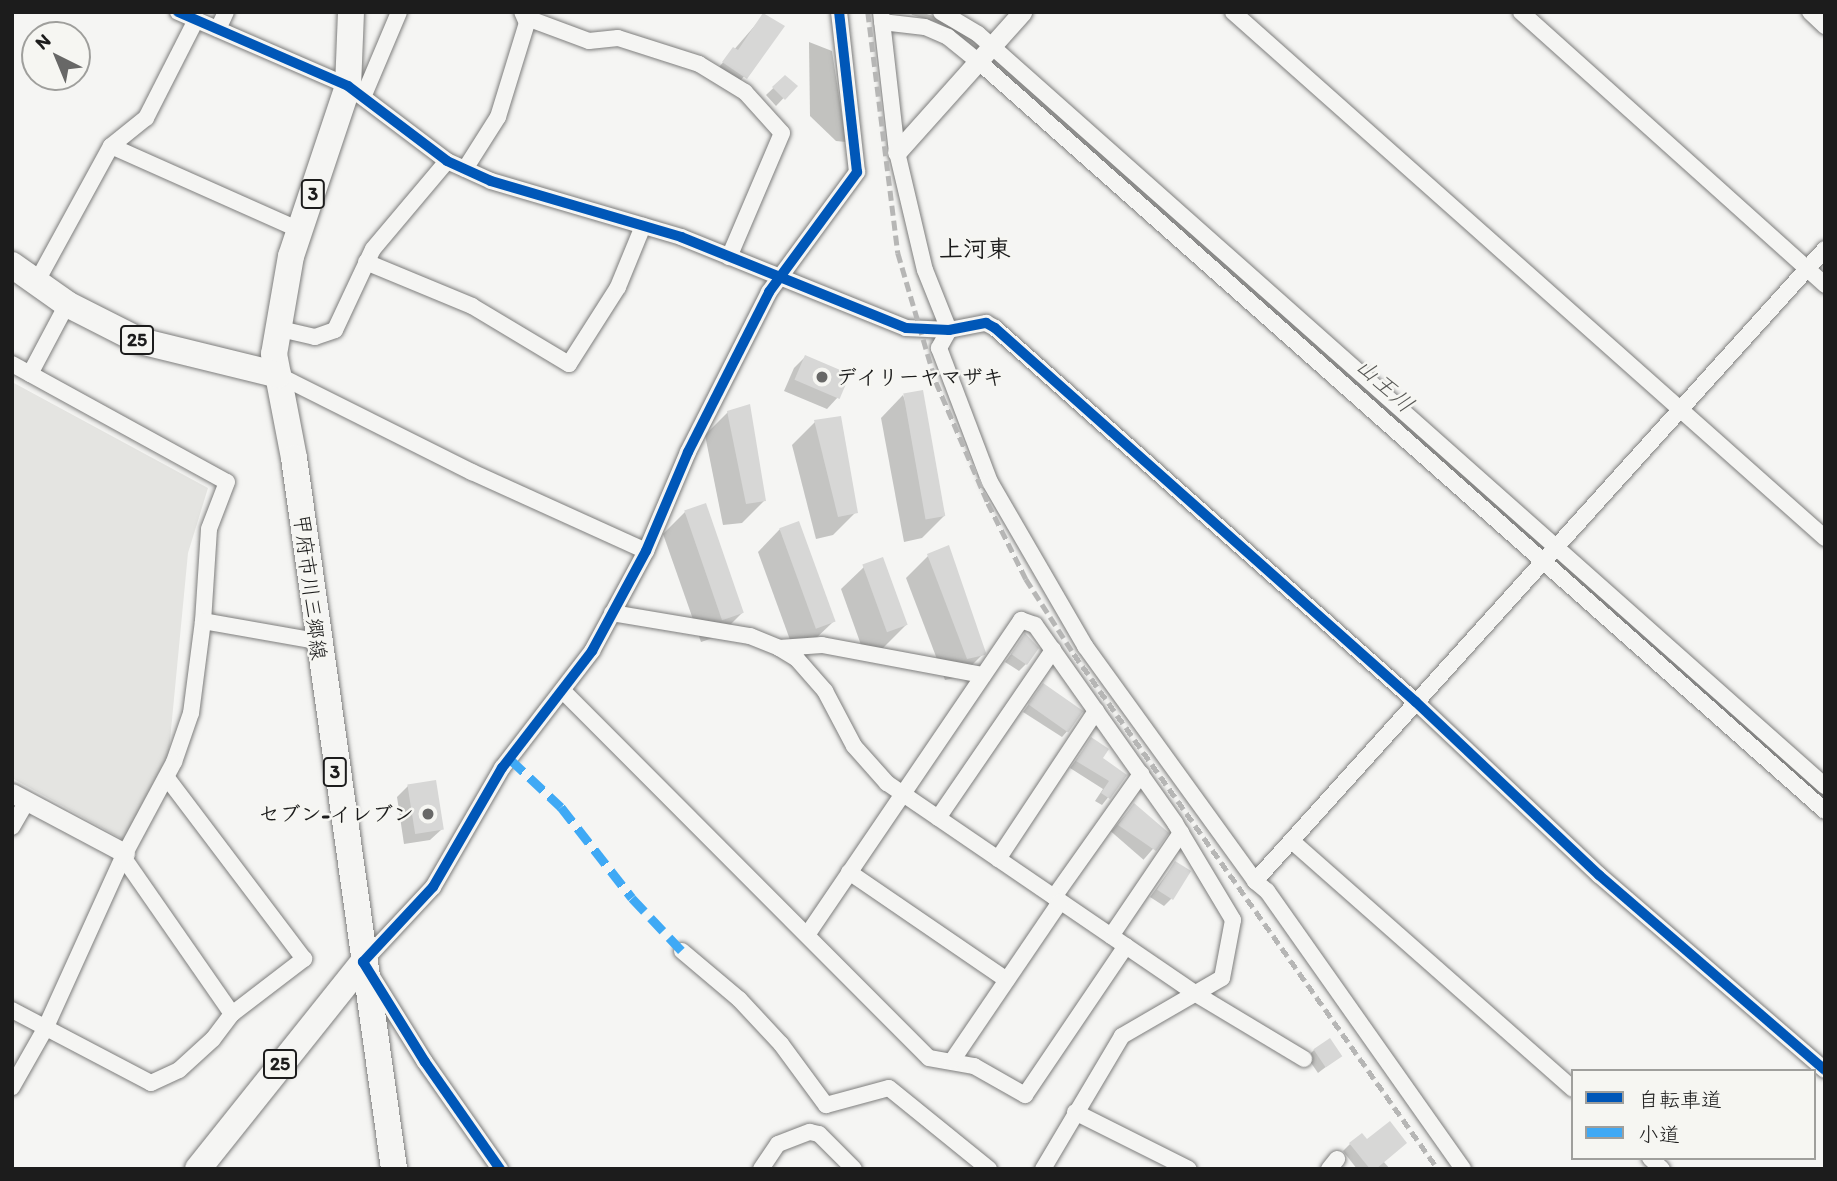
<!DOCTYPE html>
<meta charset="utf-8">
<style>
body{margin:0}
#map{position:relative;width:1837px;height:1181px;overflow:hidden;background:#f5f5f3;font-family:Itim,"Klee One",sans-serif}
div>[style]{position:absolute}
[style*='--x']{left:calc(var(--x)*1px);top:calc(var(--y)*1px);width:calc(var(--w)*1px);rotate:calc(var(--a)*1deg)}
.green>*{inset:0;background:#e4e4e1}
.water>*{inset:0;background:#c2c2bf}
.shadow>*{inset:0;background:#0003;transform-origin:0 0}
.stream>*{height:4.5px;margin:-2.25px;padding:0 2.25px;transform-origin:2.25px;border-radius:2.25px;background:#c2c2bf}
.building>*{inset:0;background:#d7d7d6;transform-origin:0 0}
.roads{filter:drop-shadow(0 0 2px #7e7e7d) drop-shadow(0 0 2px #7e7e7d)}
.minor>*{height:16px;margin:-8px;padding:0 8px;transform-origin:8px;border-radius:8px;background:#f5f5f3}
.tertiary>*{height:19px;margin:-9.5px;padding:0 9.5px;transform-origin:9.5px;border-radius:9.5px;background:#f5f5f3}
.primary>*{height:26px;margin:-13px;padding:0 13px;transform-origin:13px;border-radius:13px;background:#f5f5f3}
.rail>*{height:4.5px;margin-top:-2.25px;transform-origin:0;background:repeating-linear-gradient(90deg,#b6b6b5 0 10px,transparent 0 15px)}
.quiet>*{height:9px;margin-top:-4.5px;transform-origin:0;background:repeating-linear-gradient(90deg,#3fa9f5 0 18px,transparent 0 27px)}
.cycleway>*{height:10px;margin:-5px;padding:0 5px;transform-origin:5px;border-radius:5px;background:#0057b8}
.dots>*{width:19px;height:19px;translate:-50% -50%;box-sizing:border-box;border:4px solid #f6f6f2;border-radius:50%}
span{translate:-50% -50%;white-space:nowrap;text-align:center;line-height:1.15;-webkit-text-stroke:5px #f6f6f2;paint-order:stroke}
.shield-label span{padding:2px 5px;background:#f6f6f2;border:2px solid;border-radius:5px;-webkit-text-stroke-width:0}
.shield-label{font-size:19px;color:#1c1c1c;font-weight:700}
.poi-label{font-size:21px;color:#1c1c1c;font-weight:700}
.left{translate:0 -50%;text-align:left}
.right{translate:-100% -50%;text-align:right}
.street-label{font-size:21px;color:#1c1c1c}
.water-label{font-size:23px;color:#565654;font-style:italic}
.quarter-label{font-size:24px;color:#1c1c1c;font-weight:700}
.frame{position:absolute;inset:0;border:14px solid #1c1c1c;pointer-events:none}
.legend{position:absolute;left:1571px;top:1069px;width:245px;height:91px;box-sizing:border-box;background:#f6f6f2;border:2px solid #9f9f9c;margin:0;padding:9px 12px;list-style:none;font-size:21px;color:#1c1c1c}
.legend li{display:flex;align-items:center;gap:14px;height:35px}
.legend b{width:35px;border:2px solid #9f9f9c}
.north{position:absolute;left:21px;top:21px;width:70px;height:70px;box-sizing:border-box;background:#f6f6f2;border:2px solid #9f9f9c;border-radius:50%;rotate:317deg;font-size:19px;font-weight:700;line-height:28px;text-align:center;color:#1c1c1c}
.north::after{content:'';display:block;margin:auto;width:24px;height:32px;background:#686867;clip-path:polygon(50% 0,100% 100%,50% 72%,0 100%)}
</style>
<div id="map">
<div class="green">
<i style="clip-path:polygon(12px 382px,208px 488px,188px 553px,168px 761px,124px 840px,12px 778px)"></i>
</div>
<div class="water">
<i style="clip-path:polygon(809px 42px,832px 51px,846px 142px,836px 141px,810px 116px)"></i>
</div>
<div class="shadow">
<i style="clip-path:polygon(764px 15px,783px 26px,734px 89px,713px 74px)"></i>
<i style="clip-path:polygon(785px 77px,795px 86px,776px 106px,766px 95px)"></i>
<i style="clip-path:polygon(805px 357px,847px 375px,838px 397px,827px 409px,784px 391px,794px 368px)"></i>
<i style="clip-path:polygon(903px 395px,945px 515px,922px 538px,904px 542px,881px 418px)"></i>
<i style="clip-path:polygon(728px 412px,765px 500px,742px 523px,723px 525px,705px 435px)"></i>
<i style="clip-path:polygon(815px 422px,856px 512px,833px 535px,816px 539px,792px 445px)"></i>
<i style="clip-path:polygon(685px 512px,742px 613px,719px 636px,701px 642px,663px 534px)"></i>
<i style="clip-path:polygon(780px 529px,834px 621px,811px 643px,793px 648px,758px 552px)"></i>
<i style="clip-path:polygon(928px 556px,983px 654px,960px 677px,945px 680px,906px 578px)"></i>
<i style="clip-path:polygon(864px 567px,906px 625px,883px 648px,865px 656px,841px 589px)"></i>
<i style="clip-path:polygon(1025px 636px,1026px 664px,1019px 671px,1005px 662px)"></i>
<i style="clip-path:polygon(1043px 685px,1069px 729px,1062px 737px,1023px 712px)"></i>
<i style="clip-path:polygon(1091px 740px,1101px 759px,1125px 776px,1102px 805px,1095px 801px,1103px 789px,1070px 768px)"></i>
<i style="clip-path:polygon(408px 786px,442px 829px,430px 840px,404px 844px,397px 797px)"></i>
<i style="left:1134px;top:805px;width:43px;height:35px;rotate:41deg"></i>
<i style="clip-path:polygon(1175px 863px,1171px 899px,1164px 906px,1150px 897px)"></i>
<i style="clip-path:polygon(1314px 1050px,1340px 1056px,1318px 1073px,1307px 1057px)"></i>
<i style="clip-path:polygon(1350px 1144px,1383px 1161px,1390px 1169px,1357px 1169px,1343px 1151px)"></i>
</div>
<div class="stream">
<i style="--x:913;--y:12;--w:30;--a:17"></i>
<i style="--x:958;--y:31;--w:30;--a:40"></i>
<i style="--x:988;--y:56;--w:747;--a:41.63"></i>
<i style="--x:1553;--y:558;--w:363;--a:41.4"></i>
</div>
<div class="building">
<i style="clip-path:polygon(763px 13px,785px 26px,747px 79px,722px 62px,733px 47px,738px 50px)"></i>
<i style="clip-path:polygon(785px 75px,798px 86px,785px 100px,772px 87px)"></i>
<i style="left:805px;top:355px;width:49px;height:27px;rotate:23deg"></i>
<i style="left:923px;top:390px;width:128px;height:20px;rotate:80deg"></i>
<i style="clip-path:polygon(750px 404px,766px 501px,746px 504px,727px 411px)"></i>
<i style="clip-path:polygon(841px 416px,858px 513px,838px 517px,814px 420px)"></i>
<i style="left:706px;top:503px;width:116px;height:23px;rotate:71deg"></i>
<i style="left:799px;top:521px;width:107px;height:21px;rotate:70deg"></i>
<i style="clip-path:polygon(949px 545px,986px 653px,985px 655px,967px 659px,927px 554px)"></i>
<i style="left:883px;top:557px;width:72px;height:22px;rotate:70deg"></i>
<i style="clip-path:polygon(1025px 633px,1039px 648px,1027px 665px,1011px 654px)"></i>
<i style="left:1043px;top:683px;width:49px;height:26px;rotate:35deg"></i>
<i style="clip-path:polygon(1091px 737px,1109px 749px,1103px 758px,1127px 775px,1110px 799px,1101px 793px,1109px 781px,1076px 761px)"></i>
<i style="left:436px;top:780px;width:50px;height:29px;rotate:81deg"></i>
<i style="clip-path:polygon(1134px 803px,1169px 833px,1156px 851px,1118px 825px)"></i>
<i style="left:1175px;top:861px;width:19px;height:34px;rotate:32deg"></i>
<i style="left:1330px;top:1038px;width:22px;height:20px;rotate:56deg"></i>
<i style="clip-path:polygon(1390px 1121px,1407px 1143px,1376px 1169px,1370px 1169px,1349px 1143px,1362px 1133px,1367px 1139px)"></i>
</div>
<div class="roads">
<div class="minor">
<i style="--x:178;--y:12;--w:185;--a:23.5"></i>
<i style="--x:348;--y:86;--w:124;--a:37.1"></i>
<i style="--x:447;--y:161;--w:48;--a:24.4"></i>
<i style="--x:491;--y:181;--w:198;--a:16.4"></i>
<i style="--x:681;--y:237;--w:243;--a:22"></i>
<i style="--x:906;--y:328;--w:43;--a:2.7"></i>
<i style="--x:949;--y:330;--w:38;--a:-11"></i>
<i style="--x:986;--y:323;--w:10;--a:29"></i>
<i style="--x:995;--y:328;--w:563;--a:41.62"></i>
<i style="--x:1416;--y:702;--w:252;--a:43.4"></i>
<i style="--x:1599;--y:875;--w:298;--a:40.8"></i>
<i style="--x:881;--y:12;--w:141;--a:83.5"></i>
<i style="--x:897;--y:152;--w:121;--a:76.7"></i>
<i style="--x:925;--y:270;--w:65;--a:68.2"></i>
<i style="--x:949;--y:330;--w:21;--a:119"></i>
<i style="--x:939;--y:348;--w:143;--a:69.2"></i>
<i style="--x:990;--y:482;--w:190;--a:59.9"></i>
<i style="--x:1085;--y:646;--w:290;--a:54.1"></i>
<i style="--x:1255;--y:881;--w:16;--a:40"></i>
<i style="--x:1267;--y:891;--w:340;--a:54.8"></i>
<i style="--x:941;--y:12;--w:43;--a:30.7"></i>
<i style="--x:978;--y:34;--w:1133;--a:41.6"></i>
<i style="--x:1233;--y:12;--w:792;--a:41.62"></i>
<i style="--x:1521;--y:12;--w:409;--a:41.9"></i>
<i style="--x:1810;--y:12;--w:21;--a:43"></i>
<i style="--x:527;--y:18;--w:66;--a:20.4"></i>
<i style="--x:589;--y:41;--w:29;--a:-6"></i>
<i style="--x:618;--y:38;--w:85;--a:17.8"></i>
<i style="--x:699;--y:64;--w:54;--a:31.3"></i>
<i style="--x:745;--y:92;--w:55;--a:47.9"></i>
<i style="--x:782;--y:133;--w:135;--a:113.1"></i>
<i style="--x:882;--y:22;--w:43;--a:6.6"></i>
<i style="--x:925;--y:27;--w:25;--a:23"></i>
<i style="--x:948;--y:37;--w:38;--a:39"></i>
<i style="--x:978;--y:61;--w:1131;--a:41.52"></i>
<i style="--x:218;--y:29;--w:19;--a:-65"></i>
<i style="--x:364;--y:95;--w:90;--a:-67.1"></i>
<i style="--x:111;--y:146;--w:207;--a:24"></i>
<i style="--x:465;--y:169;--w:62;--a:-57.6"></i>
<i style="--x:498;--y:117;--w:98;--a:-72.9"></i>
<i style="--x:527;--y:23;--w:12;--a:-114"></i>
<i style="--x:366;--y:262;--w:115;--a:22.5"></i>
<i style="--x:472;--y:306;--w:113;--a:30.9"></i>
<i style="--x:569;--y:364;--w:91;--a:-57.5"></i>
<i style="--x:618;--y:287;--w:66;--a:-67.7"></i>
<i style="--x:36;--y:283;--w:156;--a:-61.3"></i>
<i style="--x:111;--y:146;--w:45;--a:-38.7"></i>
<i style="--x:146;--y:118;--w:110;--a:-63"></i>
<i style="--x:276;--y:328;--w:40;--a:13"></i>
<i style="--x:315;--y:337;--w:21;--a:-19"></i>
<i style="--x:335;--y:330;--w:89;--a:-64.9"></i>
<i style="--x:373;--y:249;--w:115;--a:-49.9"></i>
<i style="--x:12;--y:364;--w:245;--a:28.8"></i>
<i style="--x:227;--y:482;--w:50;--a:111"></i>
<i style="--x:209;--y:529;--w:92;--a:93.7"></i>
<i style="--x:203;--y:621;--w:93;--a:97.4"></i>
<i style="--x:191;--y:713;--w:52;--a:109.1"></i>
<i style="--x:174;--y:762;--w:108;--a:118.2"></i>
<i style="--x:123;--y:857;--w:189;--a:114.4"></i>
<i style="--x:45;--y:1029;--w:67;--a:119.6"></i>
<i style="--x:30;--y:374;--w:79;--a:-62.1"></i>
<i style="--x:278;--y:375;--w:217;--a:26.6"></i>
<i style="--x:472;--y:472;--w:191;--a:24.4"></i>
<i style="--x:612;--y:613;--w:140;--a:9.5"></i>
<i style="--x:750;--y:636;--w:31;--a:22"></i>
<i style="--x:779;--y:648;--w:21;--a:31"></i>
<i style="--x:797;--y:659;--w:43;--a:48.8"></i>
<i style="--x:825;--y:691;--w:62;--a:62.2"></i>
<i style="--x:854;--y:746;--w:50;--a:48.3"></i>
<i style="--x:887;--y:783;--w:374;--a:34.3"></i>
<i style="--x:1196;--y:994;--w:126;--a:31"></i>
<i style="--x:203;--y:621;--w:115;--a:10"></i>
<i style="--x:779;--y:648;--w:43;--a:-4"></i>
<i style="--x:822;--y:645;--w:164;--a:10.6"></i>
<i style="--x:564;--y:692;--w:517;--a:45.08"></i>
<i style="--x:929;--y:1058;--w:46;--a:10.1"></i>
<i style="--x:974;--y:1066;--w:59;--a:29.6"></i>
<i style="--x:1025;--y:1095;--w:180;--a:-55.9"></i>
<i style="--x:938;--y:818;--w:204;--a:-55.6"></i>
<i style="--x:12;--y:827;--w:30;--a:-60"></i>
<i style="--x:1293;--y:842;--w:373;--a:41.4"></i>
<i style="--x:123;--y:857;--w:191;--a:55.2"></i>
<i style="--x:998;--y:859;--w:178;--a:-56.5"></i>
<i style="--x:849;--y:872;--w:191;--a:34.4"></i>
<i style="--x:1255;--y:881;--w:851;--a:-47.95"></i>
<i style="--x:1054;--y:897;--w:151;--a:-54.7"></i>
<i style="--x:807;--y:935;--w:381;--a:-55.8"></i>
<i style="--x:1021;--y:620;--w:15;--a:20"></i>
<i style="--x:1035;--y:625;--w:242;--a:54.7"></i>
<i style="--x:1175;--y:823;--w:113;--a:59.1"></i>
<i style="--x:1233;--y:920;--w:59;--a:100.7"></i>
<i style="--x:1222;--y:978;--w:116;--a:149.9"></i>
<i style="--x:1122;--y:1036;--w:155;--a:120.7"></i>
<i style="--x:1111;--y:936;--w:125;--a:-55.8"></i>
<i style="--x:682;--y:951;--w:75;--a:40.1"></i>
<i style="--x:739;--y:999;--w:62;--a:47"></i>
<i style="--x:781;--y:1044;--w:76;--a:53.6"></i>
<i style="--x:826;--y:1105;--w:65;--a:-15.1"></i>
<i style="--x:889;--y:1088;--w:129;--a:39"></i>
<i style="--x:12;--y:1010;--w:157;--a:27.7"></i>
<i style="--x:151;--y:1083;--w:31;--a:-25"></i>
<i style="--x:179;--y:1070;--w:46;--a:-42.4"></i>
<i style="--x:213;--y:1039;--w:31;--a:-53"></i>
<i style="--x:232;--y:1014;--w:91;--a:-37.4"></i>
<i style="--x:304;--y:959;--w:226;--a:-127.1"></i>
<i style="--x:952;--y:1061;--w:192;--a:-55.8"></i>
<i style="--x:1075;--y:1112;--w:127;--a:26.6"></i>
<i style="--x:1650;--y:1158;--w:16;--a:43"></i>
<i style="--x:500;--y:1169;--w:131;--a:-125"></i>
<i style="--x:425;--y:1062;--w:118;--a:-121.8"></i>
<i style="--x:363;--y:962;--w:103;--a:-47"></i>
<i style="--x:433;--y:887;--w:138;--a:-59.9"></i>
<i style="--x:502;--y:768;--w:148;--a:-52.4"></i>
<i style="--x:592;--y:651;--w:114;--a:-61.6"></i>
<i style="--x:646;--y:551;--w:108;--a:-67"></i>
<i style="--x:688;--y:452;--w:179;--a:-63.1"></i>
<i style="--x:769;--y:292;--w:149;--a:-53.7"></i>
<i style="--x:857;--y:172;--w:161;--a:-96.4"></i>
<i style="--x:761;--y:1169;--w:30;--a:-56"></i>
<i style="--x:778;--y:1144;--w:34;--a:-21"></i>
<i style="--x:810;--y:1132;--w:9;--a:13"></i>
<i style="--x:819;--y:1134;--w:49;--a:45"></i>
<i style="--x:1329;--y:1169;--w:13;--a:-51"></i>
</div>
<div class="tertiary">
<i style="--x:897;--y:152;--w:188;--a:-48.2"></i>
<i style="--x:12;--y:793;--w:128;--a:28"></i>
</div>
<div class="primary">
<i style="--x:351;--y:12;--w:74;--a:92.3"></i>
<i style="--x:348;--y:86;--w:179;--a:108.5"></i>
<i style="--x:291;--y:256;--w:99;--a:99.8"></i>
<i style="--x:274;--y:354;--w:106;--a:79.1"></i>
<i style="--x:294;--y:458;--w:718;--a:81.99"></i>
<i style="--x:12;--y:265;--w:67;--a:35.3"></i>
<i style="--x:67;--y:304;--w:82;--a:26.9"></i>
<i style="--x:140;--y:341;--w:142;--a:13.8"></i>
<i style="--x:198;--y:1169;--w:265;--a:-51.4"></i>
</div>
</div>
<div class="rail">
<i style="--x:868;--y:12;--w:243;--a:82.9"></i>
<i style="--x:898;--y:253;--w:134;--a:73.6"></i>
<i style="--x:936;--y:382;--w:132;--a:66.7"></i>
<i style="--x:988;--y:503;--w:85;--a:63.4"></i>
<i style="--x:1026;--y:579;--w:89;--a:57.4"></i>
<i style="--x:1074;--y:654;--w:631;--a:54.75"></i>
</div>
<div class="quiet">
<i style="--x:510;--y:759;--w:70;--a:43.3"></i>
<i style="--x:561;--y:807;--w:115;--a:52"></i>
<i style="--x:632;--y:898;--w:73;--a:46.7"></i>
</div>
<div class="cycleway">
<i style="--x:178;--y:12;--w:185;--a:23.5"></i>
<i style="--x:348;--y:86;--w:124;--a:37.1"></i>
<i style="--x:447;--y:161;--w:48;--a:24.4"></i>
<i style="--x:491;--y:181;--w:198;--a:16.4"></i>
<i style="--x:681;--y:237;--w:243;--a:22"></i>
<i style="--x:906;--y:328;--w:43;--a:2.7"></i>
<i style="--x:949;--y:330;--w:38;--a:-11"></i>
<i style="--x:986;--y:323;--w:10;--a:29"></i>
<i style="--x:995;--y:328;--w:563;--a:41.62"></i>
<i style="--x:1416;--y:702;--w:252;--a:43.4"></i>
<i style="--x:1599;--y:875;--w:298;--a:40.8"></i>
<i style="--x:500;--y:1169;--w:131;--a:-125"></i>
<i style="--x:425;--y:1062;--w:118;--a:-121.8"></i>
<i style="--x:363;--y:962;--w:103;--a:-47"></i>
<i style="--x:433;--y:887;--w:138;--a:-59.9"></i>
<i style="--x:502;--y:768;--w:148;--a:-52.4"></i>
<i style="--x:592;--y:651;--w:114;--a:-61.6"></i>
<i style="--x:646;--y:551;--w:108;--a:-67"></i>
<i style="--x:688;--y:452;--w:179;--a:-63.1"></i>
<i style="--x:769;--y:292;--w:149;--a:-53.7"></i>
<i style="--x:857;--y:172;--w:161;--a:-96.4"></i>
</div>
<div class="dots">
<i style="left:822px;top:377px;background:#686867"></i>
<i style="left:428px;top:814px;background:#686867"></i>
</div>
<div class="shield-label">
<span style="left:313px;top:194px">3</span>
<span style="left:137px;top:340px">25</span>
<span style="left:335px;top:772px">3</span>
<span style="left:280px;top:1064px">25</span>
</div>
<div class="poi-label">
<span class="left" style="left:836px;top:377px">デイリーヤマザキ</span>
<span class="right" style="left:414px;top:814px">セブン-イレブン</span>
</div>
<div class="street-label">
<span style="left:310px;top:587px;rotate:83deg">甲府市川三郷線</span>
</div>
<div class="water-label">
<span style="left:1385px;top:385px;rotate:42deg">山王川</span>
</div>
<div class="quarter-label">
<span style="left:975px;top:249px">上河東</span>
</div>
<div class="frame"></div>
<ul class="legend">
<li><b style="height:9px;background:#0057b8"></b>自転車道</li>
<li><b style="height:9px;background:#3fa9f5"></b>小道</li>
</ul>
<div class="north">N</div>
</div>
